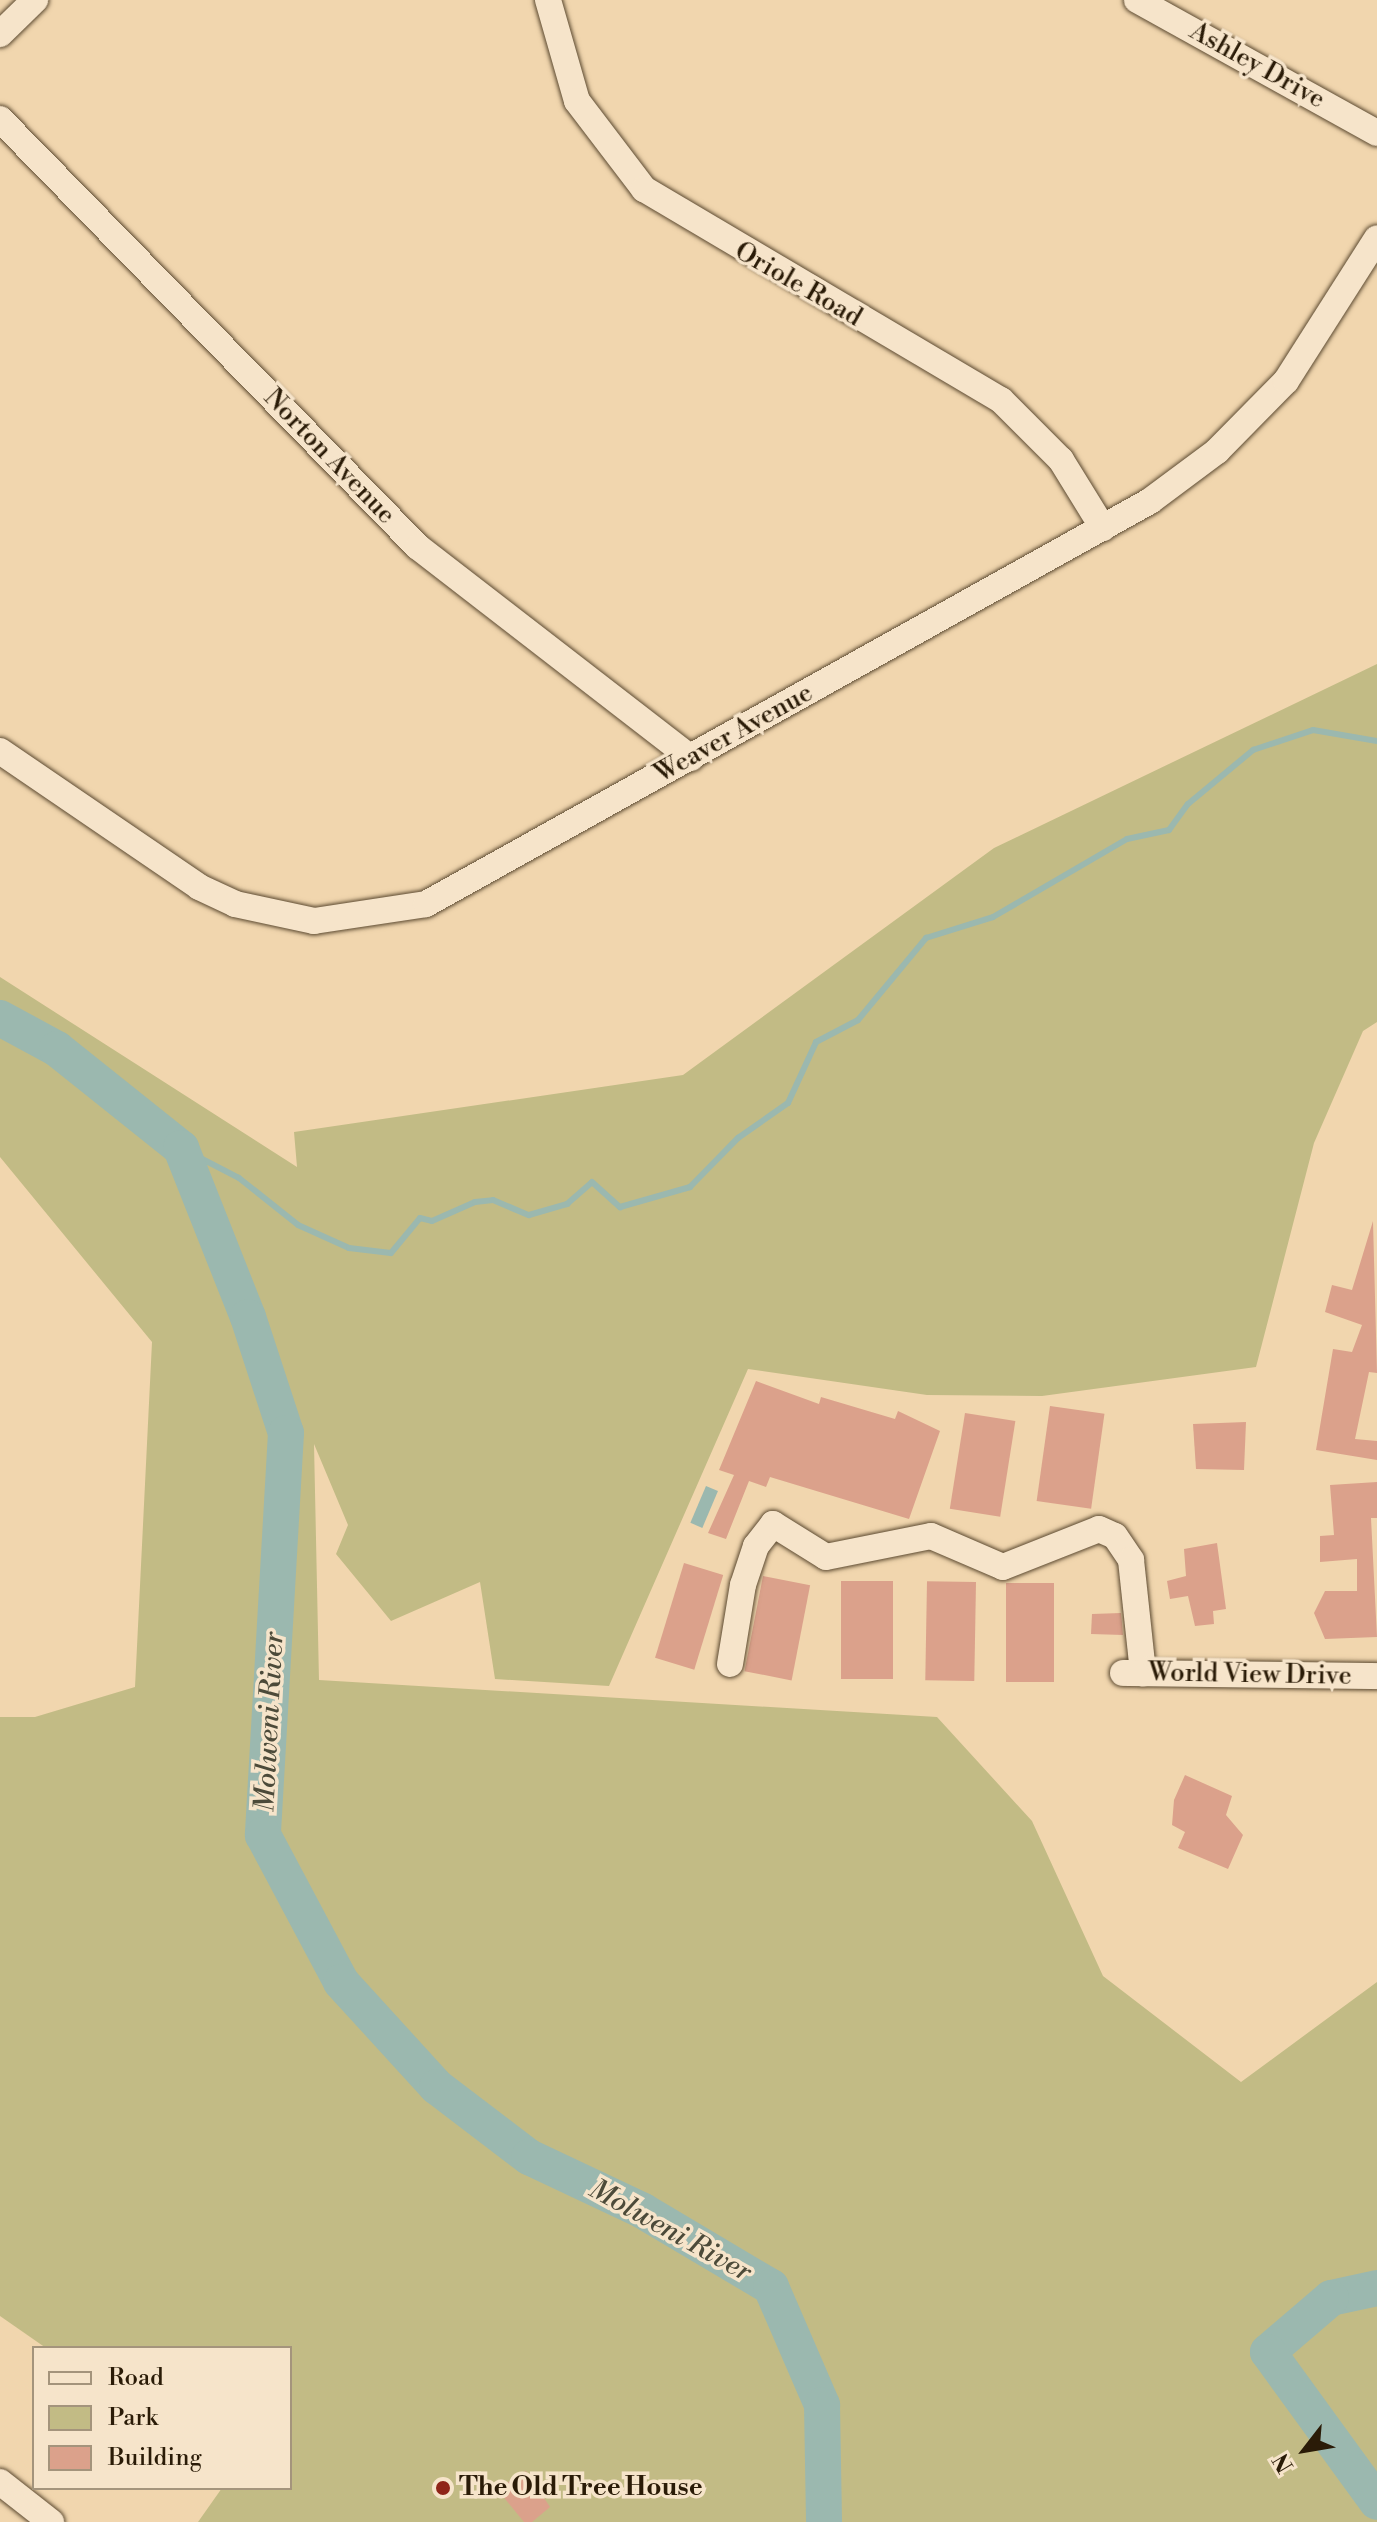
<!DOCTYPE html>
<style>
body{margin:0}
#map{position:relative;width:1377px;height:2522px;overflow:hidden;background:#f1d6ae;font-family:"Libre Bodoni",serif}
div>[style]{position:absolute}
[style*='--x']{left:calc(var(--x)*1px);top:calc(var(--y)*1px);width:calc(var(--w)*1px);rotate:calc(var(--a)*1deg)}
.green>*{inset:0;background:#c2bb85}
.water>*{inset:0;background:#9bb8af;transform-origin:0 0}
.stream>*{height:6px;margin:-3px;padding:0 3px;transform-origin:3px;border-radius:3px;background:#9bb8af}
.river>*{height:36px;margin:-18px;padding:0 18px;transform-origin:18px;border-radius:18px;background:#9bb8af}
.building>*{inset:0;background:#dba18b;transform-origin:0 0}
.roads{filter:drop-shadow(0 0 2px #5c4a31) drop-shadow(0 0 2px #5c4a31)}
.minor>*{height:26px;margin:-13px;padding:0 13px;transform-origin:13px;border-radius:13px;background:#f6e4ca}
.dots>*{width:22px;height:22px;translate:-50% -50%;box-sizing:border-box;border:4px solid #f6e4ca;border-radius:50%}
span{translate:-50% -50%;white-space:nowrap;text-align:center;line-height:1.15;-webkit-text-stroke:7px #f6e4ca;paint-order:stroke}
.street-label{font-size:26px;color:#2a1b07}
.poi-label{font-size:26px;color:#2a1b07;font-weight:700}
.left{translate:0 -50%;text-align:left}
.water-label{font-size:28px;color:#4c4a39;font-style:italic}
.legend{position:absolute;left:32px;top:2346px;width:260px;height:144px;box-sizing:border-box;background:#f6e4ca;border:2px solid #a4947c;margin:0;padding:10px 14px;list-style:none;font-size:24px;color:#2a1b07}
.legend li{display:flex;align-items:center;gap:16px;height:40px}
.legend b{width:40px;border:2px solid #a4947c}
.north{position:absolute;left:1265px;top:2410px;width:80px;height:80px;-webkit-text-stroke:6px #f6e4ca;paint-order:stroke;rotate:239deg;font-size:22px;font-weight:700;line-height:32px;text-align:center;color:#2a1b07}
.north::after{content:'';display:block;margin:auto;width:28px;height:36px;background:#2a1b07;clip-path:polygon(50% 0,100% 100%,50% 72%,0 100%)}
</style>
<div id="map">
<div class="green">
<i style="clip-path:polygon(1377px 664px,1377px 1022px,1363px 1031px,1314px 1143px,1256px 1367px,1042px 1396px,927px 1395px,748px 1369px,609px 1686px,495px 1679px,480px 1582px,391px 1621px,336px 1554px,348px 1525px,314px 1444px,319px 1680px,937px 1717px,1032px 1821px,1103px 1976px,1241px 2082px,1377px 1982px,1377px 2522px,198px 2522px,222px 2488px,290px 2488px,290px 2348px,46px 2348px,0 2316px,0 1717px,35px 1717px,135px 1687px,152px 1342px,0 1157px,0 977px,297px 1167px,294px 1132px,683px 1075px,994px 848px)"></i>
</div>
<div class="water">
<i style="left:706px;top:1486px;width:13px;height:40px;rotate:23deg"></i>
</div>
<div class="stream">
<i style="--x:181;--y:1148;--w:65;--a:27.3"></i>
<i style="--x:239;--y:1178;--w:75;--a:38.5"></i>
<i style="--x:298;--y:1225;--w:56;--a:24.3"></i>
<i style="--x:349;--y:1248;--w:42;--a:6.8"></i>
<i style="--x:391;--y:1253;--w:45;--a:-50.4"></i>
<i style="--x:420;--y:1218;--w:12;--a:14"></i>
<i style="--x:432;--y:1221;--w:47;--a:-23.8"></i>
<i style="--x:475;--y:1202;--w:18;--a:-6"></i>
<i style="--x:493;--y:1200;--w:39;--a:23"></i>
<i style="--x:529;--y:1215;--w:40;--a:-16"></i>
<i style="--x:567;--y:1204;--w:33;--a:-41"></i>
<i style="--x:592;--y:1182;--w:38;--a:42"></i>
<i style="--x:620;--y:1207;--w:73;--a:-15.9"></i>
<i style="--x:690;--y:1187;--w:69;--a:-45.6"></i>
<i style="--x:738;--y:1138;--w:61;--a:-35"></i>
<i style="--x:788;--y:1103;--w:67;--a:-65.3"></i>
<i style="--x:816;--y:1042;--w:47;--a:-27.6"></i>
<i style="--x:858;--y:1020;--w:107;--a:-50.3"></i>
<i style="--x:926;--y:938;--w:70;--a:-17.4"></i>
<i style="--x:993;--y:917;--w:155;--a:-30.2"></i>
<i style="--x:1127;--y:839;--w:43;--a:-12.1"></i>
<i style="--x:1169;--y:830;--w:32;--a:-54"></i>
<i style="--x:1188;--y:804;--w:85;--a:-39.7"></i>
<i style="--x:1253;--y:750;--w:63;--a:-18.4"></i>
<i style="--x:1313;--y:730;--w:65;--a:9.8"></i>
</div>
<div class="river">
<i style="--x:0;--y:1018;--w:65;--a:28.5"></i>
<i style="--x:57;--y:1049;--w:159;--a:38.6"></i>
<i style="--x:181;--y:1148;--w:182;--a:68.4"></i>
<i style="--x:248;--y:1317;--w:122;--a:71.9"></i>
<i style="--x:286;--y:1433;--w:403;--a:93.3"></i>
<i style="--x:263;--y:1835;--w:166;--a:62"></i>
<i style="--x:341;--y:1982;--w:142;--a:47.6"></i>
<i style="--x:437;--y:2087;--w:116;--a:37.3"></i>
<i style="--x:529;--y:2157;--w:126;--a:25.3"></i>
<i style="--x:643;--y:2211;--w:149;--a:30.7"></i>
<i style="--x:771;--y:2287;--w:129;--a:66.6"></i>
<i style="--x:822;--y:2405;--w:117;--a:89"></i>
<i style="--x:1377;--y:2288;--w:47;--a:167.7"></i>
<i style="--x:1331;--y:2298;--w:83;--a:139.4"></i>
<i style="--x:1268;--y:2352;--w:185;--a:54"></i>
</div>
<div class="building">
<i style="clip-path:polygon(1373px 1221px,1377px 1373px,1369px 1372px,1355px 1439px,1377px 1441px,1377px 1460px,1316px 1450px,1333px 1349px,1352px 1352px,1362px 1325px,1325px 1312px,1332px 1285px,1352px 1290px)"></i>
<i style="clip-path:polygon(756px 1381px,819px 1404px,821px 1397px,895px 1419px,898px 1411px,940px 1431px,909px 1519px,770px 1477px,766px 1487px,749px 1481px,726px 1539px,708px 1533px,734px 1475px,719px 1470px)"></i>
<i style="left:1050px;top:1406px;width:55px;height:96px;rotate:8deg"></i>
<i style="left:965px;top:1413px;width:51px;height:97px;rotate:9deg"></i>
<i style="clip-path:polygon(1246px 1422px,1244px 1470px,1196px 1469px,1193px 1424px)"></i>
<i style="clip-path:polygon(1377px 1482px,1377px 1518px,1371px 1518px,1377px 1637px,1325px 1639px,1314px 1613px,1325px 1591px,1357px 1591px,1357px 1559px,1320px 1562px,1320px 1536px,1334px 1535px,1330px 1485px)"></i>
<i style="clip-path:polygon(1217px 1543px,1226px 1609px,1213px 1611px,1214px 1624px,1195px 1626px,1188px 1596px,1170px 1599px,1167px 1581px,1186px 1576px,1184px 1549px)"></i>
<i style="left:684px;top:1563px;width:41px;height:99px;rotate:17deg"></i>
<i style="left:763px;top:1576px;width:48px;height:97px;rotate:11deg"></i>
<i style="left:841px;top:1581px;width:52px;height:98px"></i>
<i style="left:976px;top:1582px;width:99px;height:49px;rotate:91deg"></i>
<i style="left:1006px;top:1583px;width:48px;height:99px"></i>
<i style="clip-path:polygon(1121px 1613px,1123px 1635px,1091px 1634px,1092px 1614px)"></i>
<i style="clip-path:polygon(1185px 1775px,1232px 1796px,1226px 1815px,1243px 1835px,1228px 1869px,1178px 1848px,1185px 1832px,1172px 1825px,1174px 1800px)"></i>
<i style="clip-path:polygon(526px 2471px,550px 2507px,532px 2522px,524px 2522px,497px 2489px)"></i>
</div>
<div class="roads">
<div class="minor">
<i style="--x:548;--y:0;--w:105;--a:74"></i>
<i style="--x:577;--y:101;--w:111;--a:52.7"></i>
<i style="--x:644;--y:189;--w:415;--a:30.6"></i>
<i style="--x:1001;--y:400;--w:85;--a:45"></i>
<i style="--x:1061;--y:460;--w:80;--a:58.3"></i>
<i style="--x:1137;--y:0;--w:274;--a:29"></i>
<i style="--x:0;--y:34;--w:49;--a:-44.2"></i>
<i style="--x:0;--y:119;--w:598;--a:45.68"></i>
<i style="--x:418;--y:547;--w:345;--a:37.7"></i>
<i style="--x:0;--y:751;--w:241;--a:34.3"></i>
<i style="--x:199;--y:887;--w:40;--a:25"></i>
<i style="--x:235;--y:904;--w:81;--a:12.1"></i>
<i style="--x:314;--y:921;--w:113;--a:-8.6"></i>
<i style="--x:426;--y:904;--w:829;--a:-29.1"></i>
<i style="--x:1150;--y:501;--w:84;--a:-36.7"></i>
<i style="--x:1217;--y:451;--w:98;--a:-45.4"></i>
<i style="--x:1286;--y:381;--w:169;--a:-57.5"></i>
<i style="--x:730;--y:1664;--w:80;--a:-80.7"></i>
<i style="--x:743;--y:1585;--w:41;--a:-71.6"></i>
<i style="--x:756;--y:1546;--w:28;--a:-52"></i>
<i style="--x:773;--y:1524;--w:62;--a:31.9"></i>
<i style="--x:826;--y:1557;--w:107;--a:-11.3"></i>
<i style="--x:931;--y:1536;--w:78;--a:23.3"></i>
<i style="--x:1003;--y:1567;--w:103;--a:-21.6"></i>
<i style="--x:1099;--y:1529;--w:17;--a:24"></i>
<i style="--x:1115;--y:1536;--w:29;--a:56"></i>
<i style="--x:1131;--y:1560;--w:114;--a:83.9"></i>
<i style="--x:1123;--y:1673;--w:254;--a:0.7"></i>
<i style="--x:0;--y:2482;--w:65;--a:38.1"></i>
</div>
</div>
<div class="dots">
<i style="left:443px;top:2488px;background:#8f2418"></i>
</div>
<div class="street-label">
<span style="left:1257px;top:66px;rotate:29deg">Ashley Drive</span>
<span style="left:798px;top:285px;rotate:30deg">Oriole Road</span>
<span style="left:329px;top:457px;rotate:46deg">Norton Avenue</span>
<span style="left:734px;top:734px;rotate:-29deg">Weaver Avenue</span>
<span style="left:1250px;top:1675px;rotate:1deg">World View Drive</span>
</div>
<div class="poi-label">
<span class="left" style="left:459px;top:2488px">The Old Tree House</span>
</div>
<div class="water-label">
<span style="left:270px;top:1722px;rotate:-87deg">Molweni River</span>
<span style="left:670px;top:2231px;rotate:29deg">Molweni River</span>
</div>
<ul class="legend">
<li><b style="height:10px;background:#f6e4ca"></b>Road</li>
<li><b style="height:22px;background:#c2bb85"></b>Park</li>
<li><b style="height:22px;background:#dba18b"></b>Building</li>
</ul>
<div class="north">N</div>
</div>
